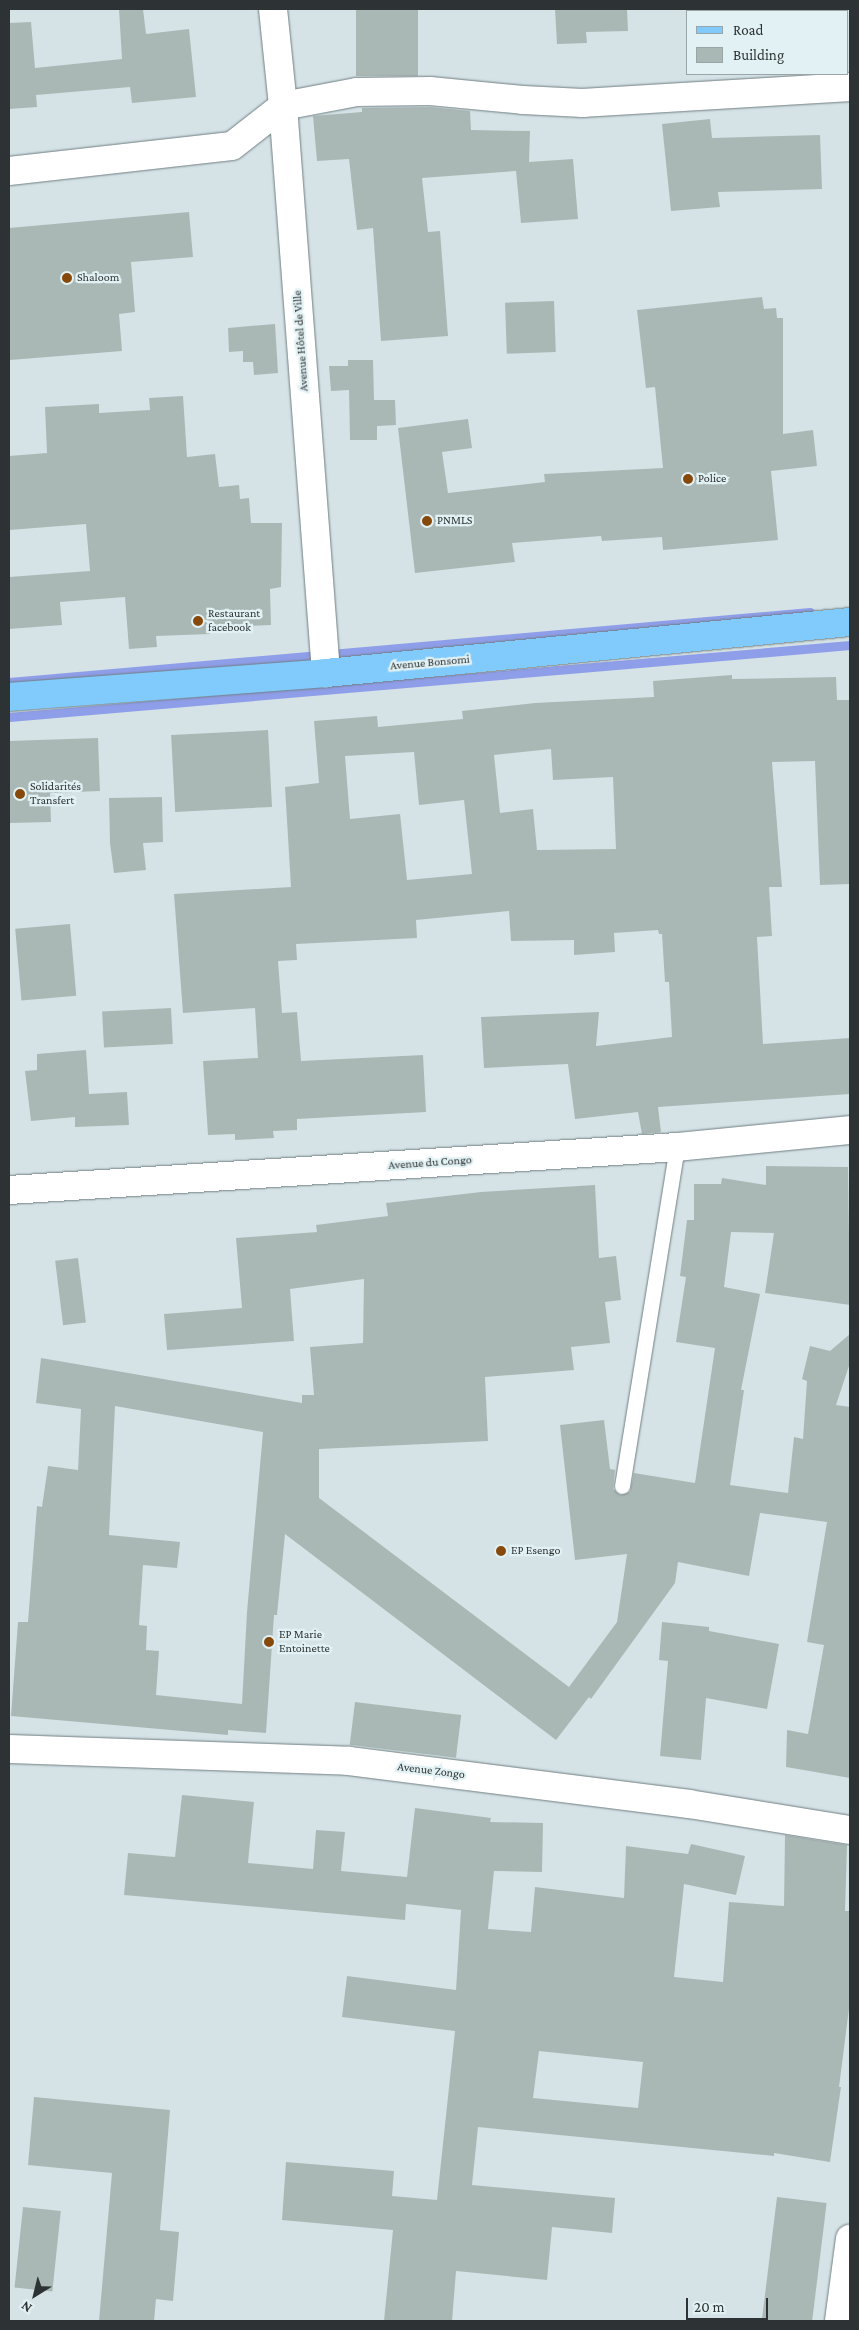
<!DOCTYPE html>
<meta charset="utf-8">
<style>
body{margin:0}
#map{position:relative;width:859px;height:2330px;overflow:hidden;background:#d5e3e7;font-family:"Crimson Pro",serif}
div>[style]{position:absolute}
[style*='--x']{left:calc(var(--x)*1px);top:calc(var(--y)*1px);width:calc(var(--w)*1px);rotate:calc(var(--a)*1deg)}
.stream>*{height:9px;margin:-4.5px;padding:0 4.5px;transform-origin:4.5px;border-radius:4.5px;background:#8f9ee8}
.building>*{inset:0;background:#aab8b5;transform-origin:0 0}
.roads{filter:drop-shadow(0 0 1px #717e81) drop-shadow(0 0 1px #717e81)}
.lane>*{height:15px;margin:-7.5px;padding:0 7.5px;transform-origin:7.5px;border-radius:7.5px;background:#fff}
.street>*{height:28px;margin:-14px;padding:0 14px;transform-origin:14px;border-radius:14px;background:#fff}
.secondary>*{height:28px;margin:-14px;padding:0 14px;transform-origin:14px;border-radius:14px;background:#fff}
.primary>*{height:28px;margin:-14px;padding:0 14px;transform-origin:14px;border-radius:14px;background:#80cbfc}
.dots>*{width:14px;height:14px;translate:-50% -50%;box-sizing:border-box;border:2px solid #e2f1f4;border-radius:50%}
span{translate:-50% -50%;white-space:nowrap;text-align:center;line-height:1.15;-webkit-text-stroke:4.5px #e2f1f4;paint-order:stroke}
.poi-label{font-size:12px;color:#2d3334}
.left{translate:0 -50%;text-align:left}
.street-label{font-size:12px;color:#2d3334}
.frame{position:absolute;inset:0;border:10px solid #2d3334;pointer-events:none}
.legend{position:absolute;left:686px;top:10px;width:162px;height:65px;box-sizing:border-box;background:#e2f1f4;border:1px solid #9aa5a7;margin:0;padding:6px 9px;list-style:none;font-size:15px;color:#2d3334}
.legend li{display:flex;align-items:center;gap:10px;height:25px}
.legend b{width:25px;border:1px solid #9aa5a7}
.north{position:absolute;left:10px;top:2270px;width:50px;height:50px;-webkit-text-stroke:4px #e2f1f4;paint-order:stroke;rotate:216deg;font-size:14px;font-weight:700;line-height:20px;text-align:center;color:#2d3334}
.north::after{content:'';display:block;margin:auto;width:18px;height:22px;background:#2d3334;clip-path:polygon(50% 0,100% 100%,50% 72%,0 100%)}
.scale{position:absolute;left:686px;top:2298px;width:82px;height:22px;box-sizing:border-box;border:2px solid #2d3334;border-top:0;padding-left:6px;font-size:15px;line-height:18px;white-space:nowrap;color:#2d3334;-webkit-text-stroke:4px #e2f1f4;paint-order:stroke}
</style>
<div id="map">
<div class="stream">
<i style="--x:9;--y:682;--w:804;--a:-4.99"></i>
<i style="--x:9;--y:717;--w:844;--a:-4.89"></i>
</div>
<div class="building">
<i style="clip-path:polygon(119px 9px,143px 9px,146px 34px,189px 29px,196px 97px,132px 103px,130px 87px,36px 95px,37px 107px,9px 109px,9px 23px,31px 22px,35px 68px,122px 59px)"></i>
<i style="left:356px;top:9px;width:62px;height:67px"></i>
<i style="clip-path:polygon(555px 9px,627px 9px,628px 31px,586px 32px,587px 43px,557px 44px)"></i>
<i style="clip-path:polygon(430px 107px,470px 111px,471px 130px,530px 131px,529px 162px,573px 159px,578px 219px,521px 223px,516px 171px,422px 178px,428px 232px,440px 231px,448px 336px,381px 341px,373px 228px,357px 230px,349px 159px,317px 161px,313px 116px,362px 112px,362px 108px)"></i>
<i style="clip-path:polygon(710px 119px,712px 138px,820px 135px,822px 189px,718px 192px,720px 207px,671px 211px,662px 124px)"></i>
<i style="clip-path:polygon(189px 212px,193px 257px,131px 262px,135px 312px,119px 314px,122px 351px,10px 360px,9px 228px)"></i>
<i style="clip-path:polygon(762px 297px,764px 309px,776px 308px,777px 318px,783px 318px,783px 434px,813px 430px,817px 466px,771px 471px,778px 540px,663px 550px,662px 537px,602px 541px,601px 536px,512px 543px,515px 562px,415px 573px,398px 428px,468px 419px,472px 448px,442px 452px,448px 493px,545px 482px,544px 474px,663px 468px,655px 387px,646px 388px,637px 310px)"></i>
<i style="left:554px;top:301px;width:51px;height:49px;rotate:88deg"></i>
<i style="clip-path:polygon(275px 324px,278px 373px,254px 375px,253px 362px,243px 362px,243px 351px,229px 352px,228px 328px)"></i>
<i style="clip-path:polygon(348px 360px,373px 360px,374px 400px,395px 400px,396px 425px,377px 426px,377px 440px,350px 440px,349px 390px,331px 391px,329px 366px,348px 366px)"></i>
<i style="clip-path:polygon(183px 396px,187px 457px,215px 454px,219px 487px,239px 485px,240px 499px,249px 498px,251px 523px,282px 523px,281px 587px,270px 589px,271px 625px,209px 628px,210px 634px,156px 636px,157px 647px,129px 649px,125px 597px,60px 602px,62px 625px,9px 629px,9px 577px,90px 571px,86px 524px,9px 530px,9px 456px,47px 453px,45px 407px,99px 404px,99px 413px,150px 410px,149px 398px)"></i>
<i style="clip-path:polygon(evenodd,732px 675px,732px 679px,836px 677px,837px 700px,850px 700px,850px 884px,820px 885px,815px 761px,772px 762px,782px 887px,769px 887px,772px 936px,757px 937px,763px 1044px,850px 1038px,850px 1094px,658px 1107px,661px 1132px,642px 1134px,638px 1112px,575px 1119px,568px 1064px,484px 1068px,481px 1017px,599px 1012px,596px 1046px,672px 1037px,669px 982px,665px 982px,662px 934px,659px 934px,658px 930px,614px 933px,615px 952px,574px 955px,574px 940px,511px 941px,509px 911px,416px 920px,417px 938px,296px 944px,297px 960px,278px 961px,282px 1013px,297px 1012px,301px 1061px,423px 1055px,426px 1112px,297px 1119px,297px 1130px,273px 1131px,274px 1138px,235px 1140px,235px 1134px,208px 1135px,203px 1061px,258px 1058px,255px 1008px,183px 1013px,174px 894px,291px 887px,285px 787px,319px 783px,314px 721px,377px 716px,378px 727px,463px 719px,462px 711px,535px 703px,654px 697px,653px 681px,732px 675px,551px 749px,553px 780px,613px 777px,616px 849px,537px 850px,533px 809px,500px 813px,494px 755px,551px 749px,732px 675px,414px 752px,419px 805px,464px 800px,472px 874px,407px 880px,400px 814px,350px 819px,345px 756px,414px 752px)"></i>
<i style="left:268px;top:730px;width:77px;height:97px;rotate:87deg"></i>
<i style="clip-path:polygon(98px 738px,100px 791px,50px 793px,51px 822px,9px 823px,9px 741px)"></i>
<i style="clip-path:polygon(162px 797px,163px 842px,143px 843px,146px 870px,114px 873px,110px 843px,109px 798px)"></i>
<i style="left:70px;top:924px;width:72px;height:55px;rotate:85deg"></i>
<i style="left:171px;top:1008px;width:36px;height:69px;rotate:87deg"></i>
<i style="clip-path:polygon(86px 1050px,89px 1094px,127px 1092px,129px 1125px,75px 1127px,75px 1117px,31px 1121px,25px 1071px,37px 1070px,37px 1054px)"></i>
<i style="clip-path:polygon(evenodd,766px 1166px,848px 1167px,850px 1305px,765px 1293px,774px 1233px,731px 1232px,724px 1287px,760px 1294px,741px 1390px,744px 1390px,730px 1485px,788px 1493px,794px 1437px,803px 1439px,807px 1381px,802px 1379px,810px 1346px,830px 1351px,850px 1334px,850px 1363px,836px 1405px,850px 1407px,850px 1778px,786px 1767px,787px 1730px,808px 1734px,824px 1645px,807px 1642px,827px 1522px,760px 1513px,749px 1576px,678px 1562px,675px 1583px,591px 1699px,589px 1697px,556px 1740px,285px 1534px,277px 1615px,274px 1615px,266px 1733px,228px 1730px,228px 1735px,11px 1716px,18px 1622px,28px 1622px,37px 1506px,42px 1507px,48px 1466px,78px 1470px,81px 1409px,36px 1403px,41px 1358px,302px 1403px,302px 1395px,314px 1395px,310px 1347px,363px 1343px,364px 1279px,290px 1289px,294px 1341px,167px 1350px,164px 1314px,242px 1308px,236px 1238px,317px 1232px,316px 1225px,388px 1216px,386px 1203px,481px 1192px,595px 1185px,599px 1258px,616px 1256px,621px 1300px,605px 1302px,610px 1343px,571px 1347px,574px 1370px,485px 1377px,488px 1441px,319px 1449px,319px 1498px,569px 1687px,617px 1622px,627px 1554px,575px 1560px,560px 1425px,604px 1420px,610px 1469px,615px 1470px,613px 1489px,620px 1495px,630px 1492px,634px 1473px,695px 1483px,715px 1348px,676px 1342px,686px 1277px,680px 1276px,687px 1220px,694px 1220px,694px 1184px,721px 1184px,722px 1178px,766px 1185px,766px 1166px,115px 1406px,263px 1432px,247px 1612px,242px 1704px,156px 1695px,159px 1651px,146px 1650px,147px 1626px,139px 1625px,143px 1565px,177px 1568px,180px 1542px,109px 1535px,115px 1406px)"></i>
<i style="left:78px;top:1258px;width:65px;height:23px;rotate:83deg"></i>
<i style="clip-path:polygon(662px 1622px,709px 1627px,709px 1631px,779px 1644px,767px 1709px,706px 1698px,701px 1760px,660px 1756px,668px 1661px,659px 1660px)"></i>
<i style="left:355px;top:1702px;width:107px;height:43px;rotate:7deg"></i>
<i style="clip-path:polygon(evenodd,182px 1795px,254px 1802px,248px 1863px,313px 1869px,316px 1830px,345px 1832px,341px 1871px,407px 1877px,415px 1808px,491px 1818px,490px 1822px,543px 1823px,542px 1872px,494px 1871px,488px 1929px,531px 1932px,535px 1887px,624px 1898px,626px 1846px,688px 1854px,691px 1844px,745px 1856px,736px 1895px,684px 1884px,674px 1977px,723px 1982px,729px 1902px,784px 1906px,785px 1835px,847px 1845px,845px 1911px,850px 1911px,850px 2001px,839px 2087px,841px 2087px,830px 2162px,774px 2153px,774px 2156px,478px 2127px,472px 2185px,615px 2198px,612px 2233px,552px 2227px,547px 2280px,456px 2271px,452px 2321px,384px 2321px,393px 2230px,282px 2220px,286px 2162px,394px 2171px,392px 2196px,437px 2200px,455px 2031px,342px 2017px,347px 1976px,456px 1990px,461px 1910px,406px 1904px,405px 1920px,124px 1895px,128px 1853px,175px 1857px,182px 1795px,539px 2051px,643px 2062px,638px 2108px,533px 2098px,539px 2051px)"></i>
<i style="clip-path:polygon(34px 2097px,170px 2110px,160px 2230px,179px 2232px,173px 2301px,156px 2299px,154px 2321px,99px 2321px,112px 2173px,28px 2165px)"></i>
<i style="left:777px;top:2197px;width:50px;height:125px;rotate:7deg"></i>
<i style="left:23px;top:2207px;width:38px;height:81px;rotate:6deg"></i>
</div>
<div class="roads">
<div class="lane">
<i style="--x:622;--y:1486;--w:343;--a:-80.8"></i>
</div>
<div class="street">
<i style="--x:273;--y:9;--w:98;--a:84.1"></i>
<i style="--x:283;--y:106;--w:569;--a:85.66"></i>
<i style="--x:9;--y:171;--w:224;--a:-6.4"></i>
<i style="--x:232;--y:146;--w:65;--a:-38.1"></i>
<i style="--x:283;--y:106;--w:75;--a:-10.7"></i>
<i style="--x:357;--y:92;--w:73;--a:-0.8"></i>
<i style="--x:430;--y:91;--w:93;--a:5.5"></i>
<i style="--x:523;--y:100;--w:60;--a:2.9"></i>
<i style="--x:583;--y:103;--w:267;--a:-3.4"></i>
<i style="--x:9;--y:1749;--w:340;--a:2"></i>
<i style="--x:349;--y:1761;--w:343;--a:7.2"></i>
<i style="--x:689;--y:1804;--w:163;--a:9.2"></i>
</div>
<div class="secondary">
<i style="--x:9;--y:1190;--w:669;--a:-3.68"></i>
<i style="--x:677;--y:1147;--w:174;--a:-5.6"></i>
<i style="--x:839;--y:2321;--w:83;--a:-82.4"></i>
</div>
<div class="primary">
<i style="--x:9;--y:697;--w:318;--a:-4.3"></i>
<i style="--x:326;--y:673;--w:526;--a:-5.56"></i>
</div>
</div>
<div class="dots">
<i style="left:67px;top:278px;background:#87490b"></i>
<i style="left:688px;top:479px;background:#87490b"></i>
<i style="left:427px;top:521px;background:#87490b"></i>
<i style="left:198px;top:621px;background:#87490b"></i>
<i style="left:20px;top:794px;background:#87490b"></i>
<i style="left:501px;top:1551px;background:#87490b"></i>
<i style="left:269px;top:1642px;background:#87490b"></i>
</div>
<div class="poi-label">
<span class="left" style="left:77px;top:278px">Shaloom</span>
<span class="left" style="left:698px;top:479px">Police</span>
<span class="left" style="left:437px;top:521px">PNMLS</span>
<span class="left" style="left:208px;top:621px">Restaurant<br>facebook</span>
<span class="left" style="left:30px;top:794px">Solidarités<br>Transfert</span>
<span class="left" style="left:511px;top:1551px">EP Esengo</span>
<span class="left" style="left:279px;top:1642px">EP Marie<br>Entoinette</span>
</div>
<div class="street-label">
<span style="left:301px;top:341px;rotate:-94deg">Avenue Hôtel de Ville</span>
<span style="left:430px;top:663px;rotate:-5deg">Avenue Bonsomi</span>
<span style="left:430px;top:1163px;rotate:-4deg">Avenue du Congo</span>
<span style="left:431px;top:1771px;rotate:7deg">Avenue Zongo</span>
</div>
<div class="frame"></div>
<ul class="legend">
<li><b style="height:6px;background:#80cbfc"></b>Road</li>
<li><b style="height:14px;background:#aab8b5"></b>Building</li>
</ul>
<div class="north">N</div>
<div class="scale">20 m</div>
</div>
